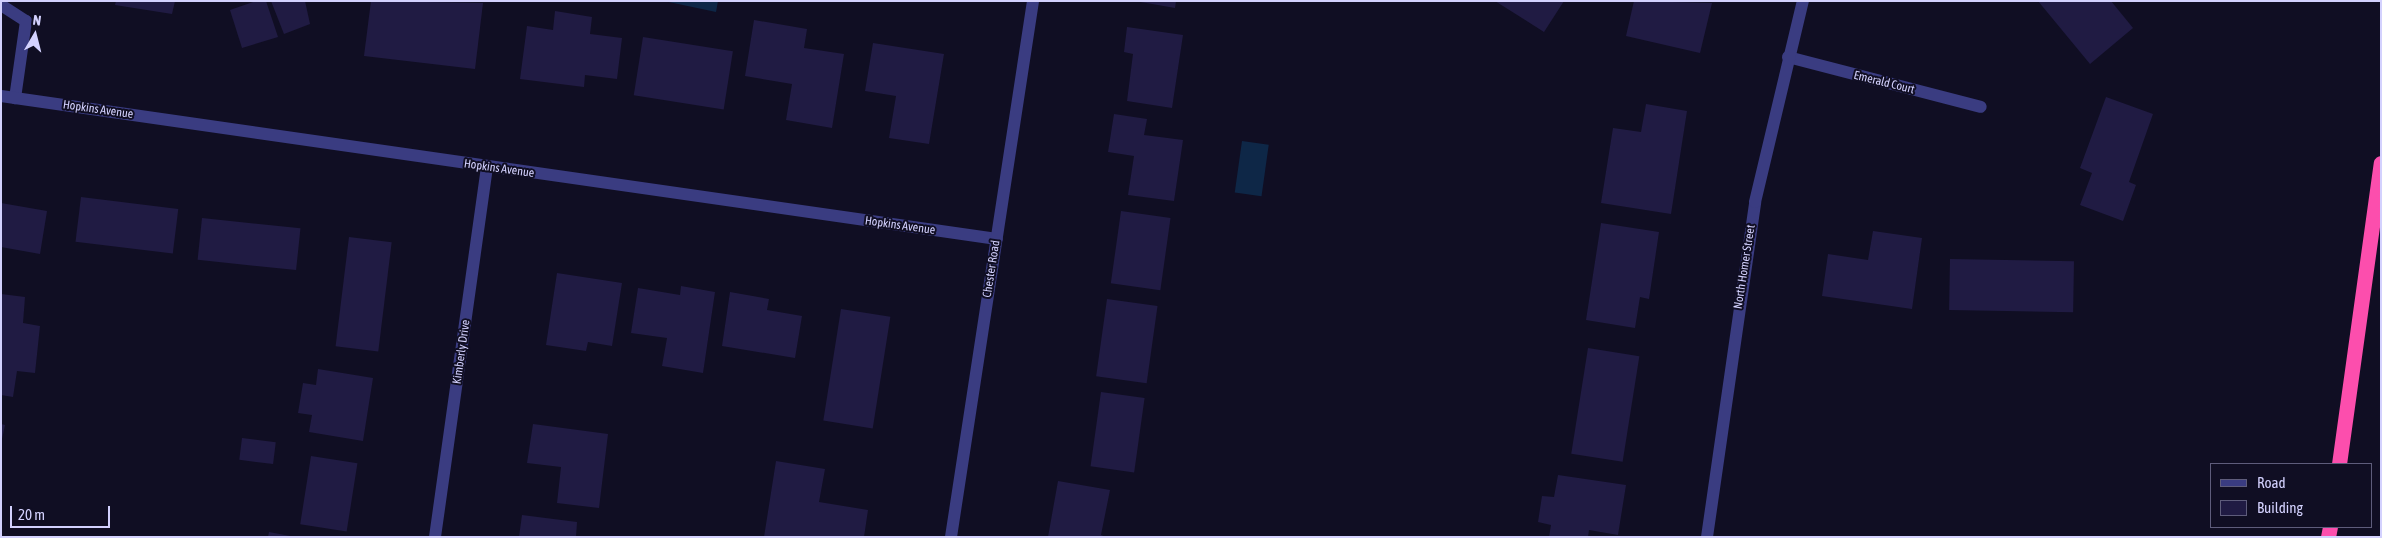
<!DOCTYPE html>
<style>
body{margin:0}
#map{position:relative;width:2382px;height:538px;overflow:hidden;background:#100e23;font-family:"Asap Condensed",sans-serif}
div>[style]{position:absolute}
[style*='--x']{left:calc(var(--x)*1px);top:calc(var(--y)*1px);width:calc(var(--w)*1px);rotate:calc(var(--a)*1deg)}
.water>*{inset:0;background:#0e2747;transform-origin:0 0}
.building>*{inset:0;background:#201b43;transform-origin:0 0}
.lane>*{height:12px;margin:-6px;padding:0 6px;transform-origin:6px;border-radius:6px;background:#3a3c81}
.street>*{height:12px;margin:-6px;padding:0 6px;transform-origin:6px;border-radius:6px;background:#3a3c81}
.highway>*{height:15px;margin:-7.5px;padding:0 7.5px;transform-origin:7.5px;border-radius:7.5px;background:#fc4ead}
span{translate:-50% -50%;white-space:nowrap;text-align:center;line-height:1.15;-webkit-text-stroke:4px #100e23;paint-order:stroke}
.street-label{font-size:12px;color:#d3d1fe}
.frame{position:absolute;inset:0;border:2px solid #d3d1fe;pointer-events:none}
.legend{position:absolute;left:2210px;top:463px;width:162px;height:65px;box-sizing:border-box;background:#100e23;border:1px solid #5e5c7b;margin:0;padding:6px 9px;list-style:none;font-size:15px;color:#d3d1fe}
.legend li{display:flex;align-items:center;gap:10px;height:25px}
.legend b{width:25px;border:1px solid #5e5c7b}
.north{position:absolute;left:10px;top:10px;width:50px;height:50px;-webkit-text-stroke:4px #100e23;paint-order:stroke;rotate:8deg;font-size:14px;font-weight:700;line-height:20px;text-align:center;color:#d3d1fe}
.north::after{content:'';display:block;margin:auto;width:18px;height:22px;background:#d3d1fe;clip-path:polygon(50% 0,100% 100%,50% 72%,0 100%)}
.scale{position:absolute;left:10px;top:506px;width:100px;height:22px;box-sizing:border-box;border:2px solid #d3d1fe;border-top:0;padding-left:6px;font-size:15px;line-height:18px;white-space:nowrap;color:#d3d1fe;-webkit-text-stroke:4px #100e23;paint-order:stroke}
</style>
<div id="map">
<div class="water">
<i style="clip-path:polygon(664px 1px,718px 1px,716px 12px)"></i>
<i style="left:1242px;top:141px;width:27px;height:52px;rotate:8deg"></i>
</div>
<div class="building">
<i style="clip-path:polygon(116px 1px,175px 1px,172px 14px,115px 5px)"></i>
<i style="clip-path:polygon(256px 1px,266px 1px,278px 37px,242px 48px,230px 10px)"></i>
<i style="clip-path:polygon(271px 1px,305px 1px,310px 24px,284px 34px)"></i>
<i style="clip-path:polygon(371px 1px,483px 3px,475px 69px,364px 56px)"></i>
<i style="clip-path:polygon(1135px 1px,1176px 1px,1175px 8px)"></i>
<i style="clip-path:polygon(1495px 1px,1564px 1px,1544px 32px)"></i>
<i style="clip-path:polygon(1634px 1px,1712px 3px,1700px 53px,1626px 36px)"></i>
<i style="clip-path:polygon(2038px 1px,2111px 1px,2133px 28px,2090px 64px)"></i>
<i style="clip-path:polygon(555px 11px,592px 17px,590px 34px,622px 38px,617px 79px,585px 75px,584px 87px,520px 79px,527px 26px,553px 30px)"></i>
<i style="clip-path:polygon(754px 20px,807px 29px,804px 48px,844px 54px,832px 128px,786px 120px,792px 84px,745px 76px)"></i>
<i style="clip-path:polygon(1127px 27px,1183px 35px,1172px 108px,1127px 101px,1133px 54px,1124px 52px)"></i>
<i style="left:643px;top:37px;width:91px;height:59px;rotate:9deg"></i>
<i style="clip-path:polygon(873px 43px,944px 54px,929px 144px,889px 138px,896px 96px,865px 91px)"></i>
<i style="clip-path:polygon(2106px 97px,2153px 114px,2129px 182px,2136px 185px,2123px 221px,2080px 205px,2092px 173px,2080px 168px)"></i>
<i style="clip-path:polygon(1646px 104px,1687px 111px,1671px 214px,1601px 203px,1613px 128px,1641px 132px)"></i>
<i style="clip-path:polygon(1114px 114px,1147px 119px,1144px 135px,1183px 140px,1174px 201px,1128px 195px,1134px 156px,1108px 152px)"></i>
<i style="left:81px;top:197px;width:98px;height:45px;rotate:7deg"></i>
<i style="clip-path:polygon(1px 203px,47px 211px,40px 254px,1px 247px)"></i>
<i style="left:1121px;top:211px;width:50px;height:73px;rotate:8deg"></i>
<i style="left:202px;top:218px;width:99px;height:42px;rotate:6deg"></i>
<i style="clip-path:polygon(1601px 223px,1659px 232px,1649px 299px,1640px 297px,1635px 328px,1586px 320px)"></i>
<i style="clip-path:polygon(1873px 231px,1922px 238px,1912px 309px,1822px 296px,1828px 254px,1868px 260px)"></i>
<i style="left:349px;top:237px;width:43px;height:110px;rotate:7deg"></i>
<i style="left:1950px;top:259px;width:124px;height:51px;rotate:1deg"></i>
<i style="clip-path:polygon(557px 273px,622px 283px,612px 346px,588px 342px,586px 351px,546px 345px)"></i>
<i style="clip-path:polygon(681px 286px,715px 292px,703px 373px,662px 366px,667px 338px,631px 333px,638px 288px,680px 295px)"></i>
<i style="clip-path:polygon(730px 292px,769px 299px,767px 310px,802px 316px,795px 358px,722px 346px)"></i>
<i style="clip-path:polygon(1px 294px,25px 297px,23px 323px,40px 326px,35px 373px,17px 371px,13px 397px,1px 395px)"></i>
<i style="left:1107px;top:299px;width:51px;height:78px;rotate:8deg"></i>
<i style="left:841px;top:309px;width:50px;height:113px;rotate:9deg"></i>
<i style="left:1588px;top:348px;width:52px;height:107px;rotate:9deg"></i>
<i style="clip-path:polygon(318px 369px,373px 378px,363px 441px,309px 432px,312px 415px,298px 413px,303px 383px,316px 385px)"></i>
<i style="left:1101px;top:392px;width:44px;height:75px;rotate:8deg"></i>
<i style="clip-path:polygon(1px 424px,5px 425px,2px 439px,1px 439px)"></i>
<i style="clip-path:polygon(533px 424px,608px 434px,599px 508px,557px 503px,561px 467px,527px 463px)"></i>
<i style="left:242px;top:438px;width:34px;height:22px;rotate:7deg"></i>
<i style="left:311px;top:456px;width:47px;height:69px;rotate:9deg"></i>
<i style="clip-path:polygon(776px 461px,825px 469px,819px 502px,868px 510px,864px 537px,764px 537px)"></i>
<i style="clip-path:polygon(1558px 475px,1626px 485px,1618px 535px,1589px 530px,1588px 537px,1549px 537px,1551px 525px,1538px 522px,1542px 496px,1554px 497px)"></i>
<i style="clip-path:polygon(1058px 481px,1110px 490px,1101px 535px,1106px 537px,1048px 537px)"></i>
<i style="clip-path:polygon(522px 515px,577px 522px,576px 537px,519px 537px)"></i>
<i style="clip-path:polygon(269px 532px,290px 536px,290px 537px,268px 537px)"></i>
</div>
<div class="lane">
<i style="--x:1;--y:5;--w:30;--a:33"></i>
<i style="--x:26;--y:21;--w:78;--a:98.1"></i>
</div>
<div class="street">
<i style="--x:1788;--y:57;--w:199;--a:14.5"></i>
<i style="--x:1;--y:96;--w:1006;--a:8.17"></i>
<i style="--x:435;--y:537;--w:373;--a:-82"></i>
<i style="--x:951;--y:537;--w:542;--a:-81.3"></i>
<i style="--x:1707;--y:537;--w:338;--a:-81.8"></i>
<i style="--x:1755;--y:202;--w:207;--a:-76.6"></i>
</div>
<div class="highway">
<i style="--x:2339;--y:464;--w:304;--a:-82.1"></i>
<i style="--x:2328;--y:537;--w:10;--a:-79"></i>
</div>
<div class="street-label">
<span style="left:1884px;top:83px;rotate:14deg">Emerald Court</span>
<span style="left:98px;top:110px;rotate:8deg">Hopkins Avenue</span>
<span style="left:499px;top:169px;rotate:8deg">Hopkins Avenue</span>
<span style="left:900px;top:226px;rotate:8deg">Hopkins Avenue</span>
<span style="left:1745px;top:267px;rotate:-81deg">North Homer Street</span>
<span style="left:992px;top:269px;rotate:-81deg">Chester Road</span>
<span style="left:462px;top:352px;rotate:-82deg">Kimberly Drive</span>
</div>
<div class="frame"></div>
<ul class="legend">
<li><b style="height:6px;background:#3a3c81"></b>Road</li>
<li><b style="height:14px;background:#201b43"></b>Building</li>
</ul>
<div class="north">N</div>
<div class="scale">20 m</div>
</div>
